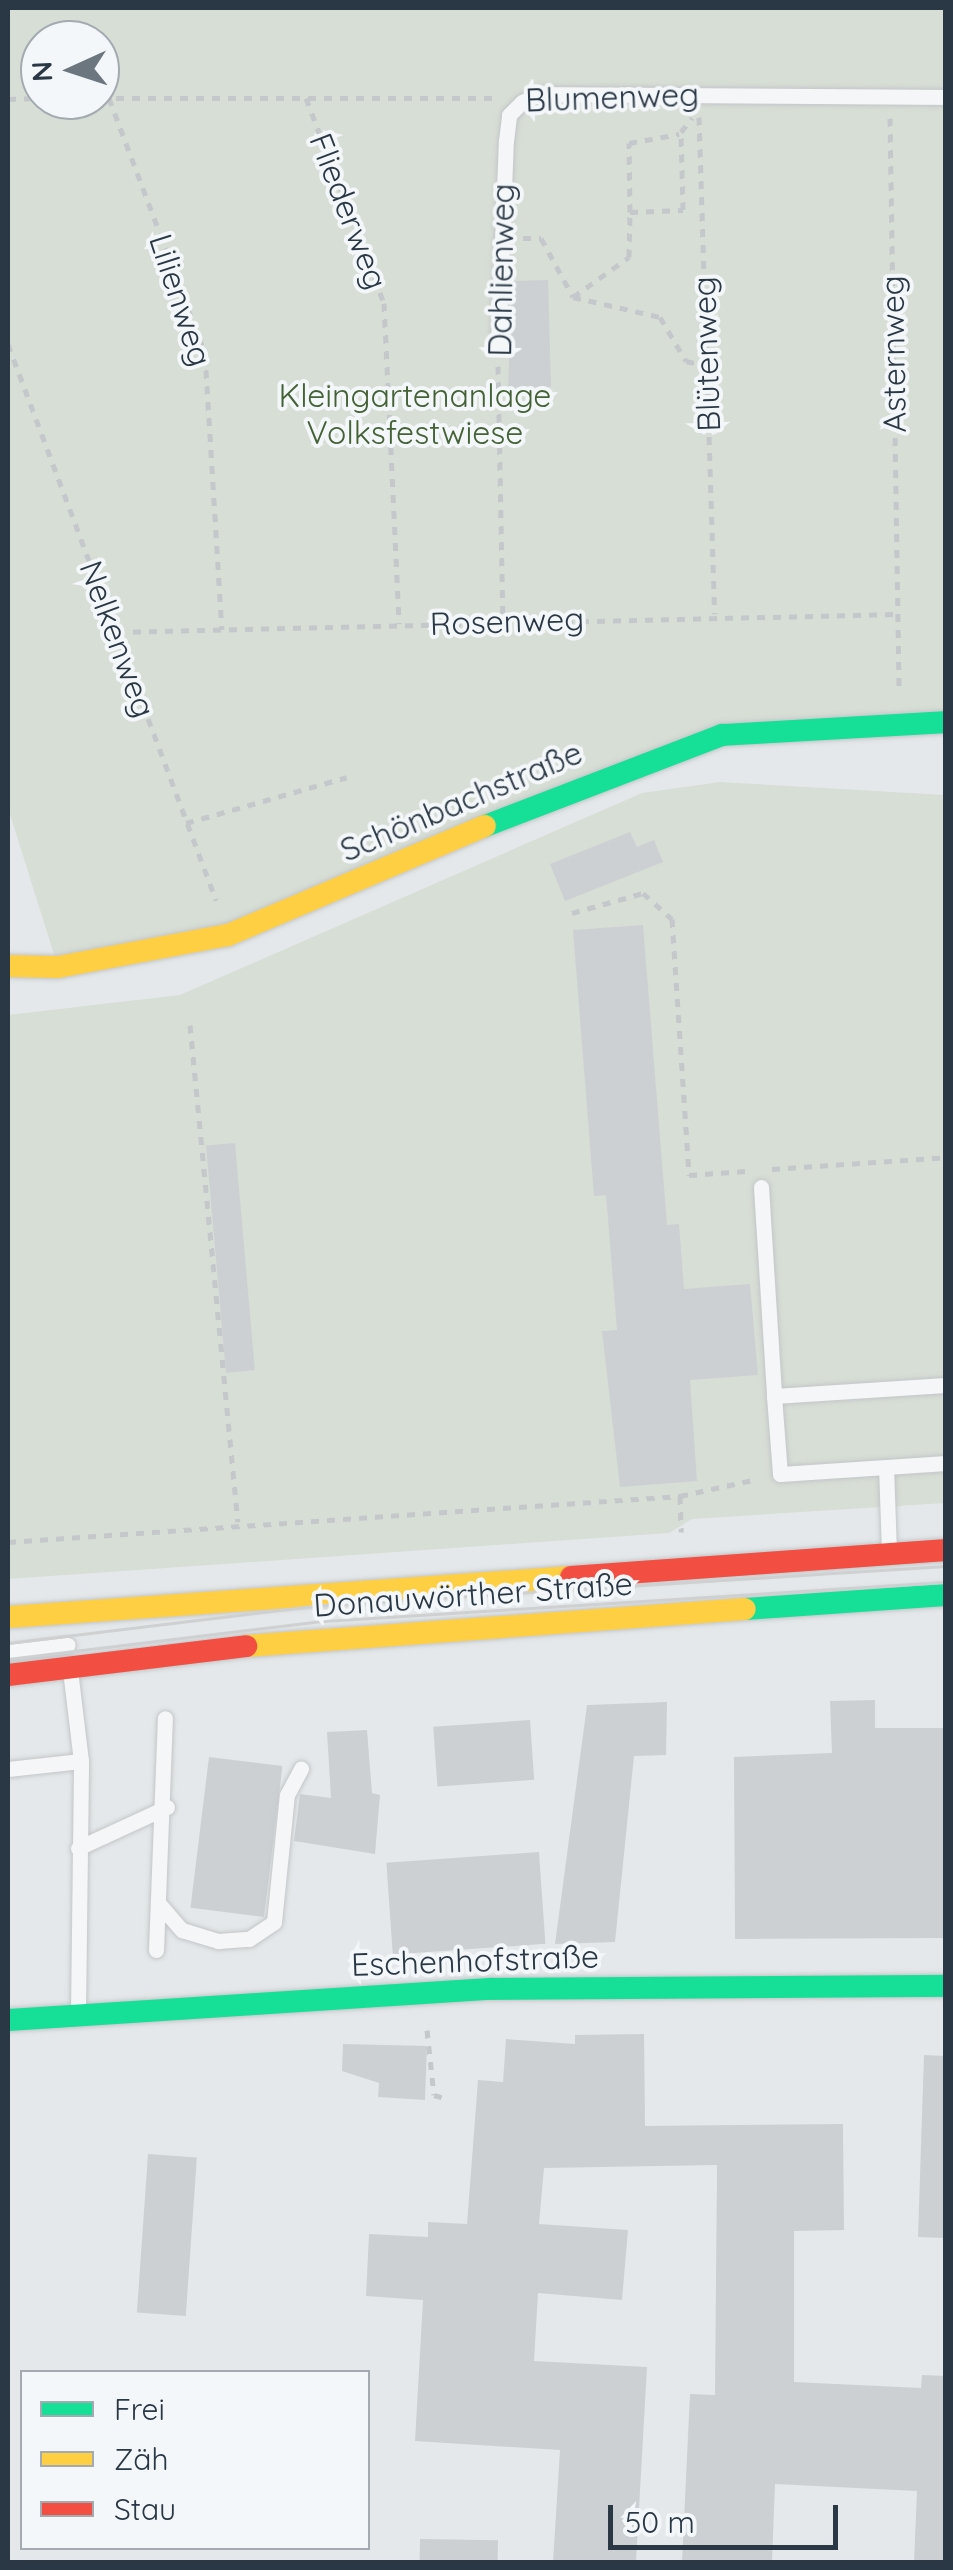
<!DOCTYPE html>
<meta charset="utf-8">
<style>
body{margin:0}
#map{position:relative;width:953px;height:2570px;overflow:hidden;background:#e5e8ea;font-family:Quicksand,sans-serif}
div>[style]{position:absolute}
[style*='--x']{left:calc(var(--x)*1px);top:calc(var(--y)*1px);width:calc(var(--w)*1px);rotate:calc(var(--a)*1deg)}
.green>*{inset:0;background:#d7ded5}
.building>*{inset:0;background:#cdd0d3;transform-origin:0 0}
.path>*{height:5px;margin-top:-2.5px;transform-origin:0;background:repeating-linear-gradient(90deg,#c4c8ca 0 8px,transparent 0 16px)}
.roads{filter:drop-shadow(0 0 2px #c3c6c8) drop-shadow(0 0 2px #c3c6c8)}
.lane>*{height:15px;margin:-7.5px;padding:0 7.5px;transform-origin:7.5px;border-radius:7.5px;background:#f5f6f7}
.fast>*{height:22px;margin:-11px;padding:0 11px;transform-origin:11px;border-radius:11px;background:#16e098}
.slow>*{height:22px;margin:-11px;padding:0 11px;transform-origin:11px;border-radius:11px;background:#ffcf43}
.jam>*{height:22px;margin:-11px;padding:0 11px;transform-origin:11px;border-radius:11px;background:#f24e42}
.tram>*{height:2.5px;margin:-1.25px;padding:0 1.25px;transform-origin:1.25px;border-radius:1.25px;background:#ced0d2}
span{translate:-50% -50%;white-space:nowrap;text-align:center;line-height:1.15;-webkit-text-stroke:8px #f4f7f9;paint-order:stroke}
.street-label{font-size:32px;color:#2a3845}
.park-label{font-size:32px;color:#456237}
.frame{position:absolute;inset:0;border:10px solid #2a3845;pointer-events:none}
.legend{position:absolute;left:20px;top:2370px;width:350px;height:180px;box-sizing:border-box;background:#f4f7f9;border:2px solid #a3abb1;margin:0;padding:12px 18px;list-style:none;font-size:30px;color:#2a3845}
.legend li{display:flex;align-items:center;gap:20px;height:50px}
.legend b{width:50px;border:2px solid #a3abb1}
.north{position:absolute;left:20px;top:20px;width:100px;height:100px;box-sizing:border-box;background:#f4f7f9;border:2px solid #a3abb1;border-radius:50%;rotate:267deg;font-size:28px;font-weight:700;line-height:40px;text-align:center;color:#2a3845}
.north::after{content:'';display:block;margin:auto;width:35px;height:45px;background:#6b767f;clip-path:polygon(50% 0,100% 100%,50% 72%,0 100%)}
.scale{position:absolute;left:608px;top:2505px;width:230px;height:45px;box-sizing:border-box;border:5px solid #2a3845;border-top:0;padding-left:12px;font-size:30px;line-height:35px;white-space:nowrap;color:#2a3845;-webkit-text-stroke:8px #f4f7f9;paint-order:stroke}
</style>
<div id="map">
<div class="green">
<i style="clip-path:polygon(evenodd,8px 8px,945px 8px,945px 722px,722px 735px,228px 935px,58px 967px,8px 808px,8px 8px,40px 40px,100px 40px,100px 100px,40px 100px,40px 40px)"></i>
<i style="clip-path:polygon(720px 782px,945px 795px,945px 1503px,692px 1519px,669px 1533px,8px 1579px,8px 1015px,180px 995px,642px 793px)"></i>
</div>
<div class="building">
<i style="clip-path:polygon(548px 280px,551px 387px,508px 388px,512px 281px)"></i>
<i style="clip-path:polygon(630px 832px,637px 847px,654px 840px,663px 862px,565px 901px,550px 864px)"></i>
<i style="clip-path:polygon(643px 925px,667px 1225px,679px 1224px,684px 1289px,750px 1284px,758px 1375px,690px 1380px,697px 1481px,620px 1487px,602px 1331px,617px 1330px,606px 1195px,594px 1196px,573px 930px)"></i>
<i style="left:235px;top:1143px;width:228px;height:29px;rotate:85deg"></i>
<i style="clip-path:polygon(875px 1700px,875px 1728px,946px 1728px,946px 1938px,735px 1939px,734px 1757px,832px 1753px,830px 1701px)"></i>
<i style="clip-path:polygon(667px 1702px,666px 1755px,634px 1756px,615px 1942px,555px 1944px,587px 1705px)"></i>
<i style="left:530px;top:1720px;width:60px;height:97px;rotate:86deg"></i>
<i style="clip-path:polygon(367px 1730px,372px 1793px,380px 1795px,375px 1854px,294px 1841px,300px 1794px,331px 1798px,327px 1732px)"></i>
<i style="left:209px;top:1757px;width:74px;height:152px;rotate:7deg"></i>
<i style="left:539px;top:1852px;width:92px;height:153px;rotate:86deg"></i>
<i style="clip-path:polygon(644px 2034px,645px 2126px,843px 2124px,844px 2230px,794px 2231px,794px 2382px,921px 2388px,922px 2375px,946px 2376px,946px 2562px,914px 2562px,917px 2491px,775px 2484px,772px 2562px,682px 2562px,690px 2394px,715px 2395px,717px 2165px,544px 2168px,539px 2224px,628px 2230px,622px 2300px,538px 2293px,534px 2361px,647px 2367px,636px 2562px,553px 2562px,560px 2450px,415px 2441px,423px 2300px,366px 2296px,369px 2234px,428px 2237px,428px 2222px,467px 2224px,478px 2080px,503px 2082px,506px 2039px,575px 2044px,575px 2035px)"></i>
<i style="clip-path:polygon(343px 2044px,427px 2046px,425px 2100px,378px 2097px,379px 2083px,342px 2071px)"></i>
<i style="clip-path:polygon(924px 2055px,946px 2056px,944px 2238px,918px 2237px)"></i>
<i style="left:148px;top:2154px;width:49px;height:159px;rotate:4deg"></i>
<i style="left:420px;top:2539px;width:78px;height:23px;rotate:1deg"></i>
</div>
<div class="path">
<i style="--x:100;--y:98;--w:397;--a:0"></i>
<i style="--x:109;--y:98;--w:273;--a:69.4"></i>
<i style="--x:205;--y:354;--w:276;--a:86.5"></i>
<i style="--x:306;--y:98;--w:219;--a:69.2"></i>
<i style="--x:384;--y:303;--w:321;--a:87.3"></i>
<i style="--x:8;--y:99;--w:32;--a:-2"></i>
<i style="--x:699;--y:117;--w:497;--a:88.2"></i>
<i style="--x:890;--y:118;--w:569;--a:89.09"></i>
<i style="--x:630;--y:212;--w:69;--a:-90.8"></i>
<i style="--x:629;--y:143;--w:51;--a:-10.2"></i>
<i style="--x:523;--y:238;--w:18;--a:0"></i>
<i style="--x:541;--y:238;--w:67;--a:61.5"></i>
<i style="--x:573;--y:297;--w:89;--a:12.9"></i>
<i style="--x:660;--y:317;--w:51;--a:59.4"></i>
<i style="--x:686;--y:361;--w:22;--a:13"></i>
<i style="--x:573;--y:297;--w:69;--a:-35.5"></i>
<i style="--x:629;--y:257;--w:45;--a:-88.7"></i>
<i style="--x:630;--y:212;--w:53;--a:-2.2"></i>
<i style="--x:683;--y:210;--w:78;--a:-91.5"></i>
<i style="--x:681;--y:132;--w:18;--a:-52"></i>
<i style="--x:8;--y:344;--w:594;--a:69.49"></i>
<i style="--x:498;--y:366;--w:257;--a:88.9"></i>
<i style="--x:117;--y:632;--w:780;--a:-1.32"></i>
<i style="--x:186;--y:823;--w:167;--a:-15.9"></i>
<i style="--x:572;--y:913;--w:74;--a:-15.7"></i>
<i style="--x:643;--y:893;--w:39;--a:42"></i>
<i style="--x:672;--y:919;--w:257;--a:86.2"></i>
<i style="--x:689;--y:1175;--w:57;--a:-4"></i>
<i style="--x:190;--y:1025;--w:499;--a:84.5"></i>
<i style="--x:772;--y:1169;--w:174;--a:-3.9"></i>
<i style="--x:680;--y:1496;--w:36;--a:88"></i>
<i style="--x:8;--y:1542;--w:674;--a:-3.92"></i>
<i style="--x:680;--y:1496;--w:79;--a:-12.4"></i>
<i style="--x:427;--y:2030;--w:65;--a:83.9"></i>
<i style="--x:434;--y:2095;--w:15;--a:16"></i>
</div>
<div class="roads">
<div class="lane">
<i style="--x:498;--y:346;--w:205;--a:-87.8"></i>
<i style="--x:506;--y:141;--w:26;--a:-83"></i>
<i style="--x:509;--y:115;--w:18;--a:-45"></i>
<i style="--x:522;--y:102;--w:19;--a:-25"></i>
<i style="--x:539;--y:94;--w:407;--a:0.4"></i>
<i style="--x:761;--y:1187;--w:209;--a:86.4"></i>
<i style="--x:886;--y:1467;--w:60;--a:-3.8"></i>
<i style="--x:889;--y:1552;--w:85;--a:-92"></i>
<i style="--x:886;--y:1467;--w:106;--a:176.2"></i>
<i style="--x:780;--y:1474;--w:78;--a:-94.4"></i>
<i style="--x:774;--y:1396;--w:172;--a:-3.7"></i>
<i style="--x:8;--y:1652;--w:60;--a:-6.7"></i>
<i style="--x:8;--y:1769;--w:73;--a:-6.3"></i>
<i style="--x:81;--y:1761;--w:92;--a:-96.9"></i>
<i style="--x:78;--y:1848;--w:98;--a:-24.7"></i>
<i style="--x:159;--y:1904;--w:35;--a:49"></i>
<i style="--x:182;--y:1930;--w:38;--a:17"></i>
<i style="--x:218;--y:1941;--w:31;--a:-4"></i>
<i style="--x:249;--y:1939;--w:30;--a:-34"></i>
<i style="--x:274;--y:1922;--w:128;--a:-84.2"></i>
<i style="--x:287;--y:1795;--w:30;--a:-62"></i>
<i style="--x:156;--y:1950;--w:232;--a:-87.8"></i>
<i style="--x:78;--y:2012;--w:251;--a:-89.3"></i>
</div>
<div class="fast">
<i style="--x:485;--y:826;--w:254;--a:-21"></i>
<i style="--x:722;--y:735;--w:224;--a:-3.3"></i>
<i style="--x:745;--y:1609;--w:201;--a:-4"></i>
<i style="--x:8;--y:2020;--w:483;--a:-3.7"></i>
<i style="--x:490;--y:1989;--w:456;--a:-0.4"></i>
</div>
<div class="slow">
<i style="--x:8;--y:966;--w:50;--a:1.1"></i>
<i style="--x:58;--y:967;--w:173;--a:-10.7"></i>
<i style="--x:228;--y:935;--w:279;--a:-23"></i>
<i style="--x:8;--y:1617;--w:564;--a:-4.06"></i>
<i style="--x:246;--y:1646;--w:500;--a:-4.24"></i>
</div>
<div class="jam">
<i style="--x:571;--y:1577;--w:376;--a:-4.1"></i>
<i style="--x:8;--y:1675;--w:240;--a:-6.9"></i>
</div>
</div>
<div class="tram">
<i style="--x:8;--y:1643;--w:317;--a:-6.9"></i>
<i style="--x:323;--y:1605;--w:624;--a:-3.58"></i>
<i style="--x:8;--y:1659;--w:318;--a:-6.9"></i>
<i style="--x:324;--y:1621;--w:623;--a:-3.59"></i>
</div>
<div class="street-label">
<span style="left:612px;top:97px;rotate:-2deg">Blumenweg</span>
<span style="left:349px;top:211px;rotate:69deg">Fliederweg</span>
<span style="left:501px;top:270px;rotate:-89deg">Dahlienweg</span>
<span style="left:181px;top:300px;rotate:72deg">Lilienweg</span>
<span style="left:706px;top:354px;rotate:-92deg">Blütenweg</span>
<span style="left:893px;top:354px;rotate:-91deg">Asternweg</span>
<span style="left:507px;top:621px;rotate:-2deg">Rosenweg</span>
<span style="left:118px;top:639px;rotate:70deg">Nelkenweg</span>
<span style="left:461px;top:801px;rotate:-23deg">Schönbachstraße</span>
<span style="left:473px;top:1594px;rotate:-4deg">Donauwörther Straße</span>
<span style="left:475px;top:1960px;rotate:-2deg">Eschenhofstraße</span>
</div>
<div class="park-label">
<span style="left:415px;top:414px">Kleingartenanlage<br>Volksfestwiese</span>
</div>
<div class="frame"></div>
<ul class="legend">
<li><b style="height:12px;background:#16e098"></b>Frei</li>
<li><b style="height:12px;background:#ffcf43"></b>Zäh</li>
<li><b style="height:12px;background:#f24e42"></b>Stau</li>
</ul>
<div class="north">N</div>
<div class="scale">50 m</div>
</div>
